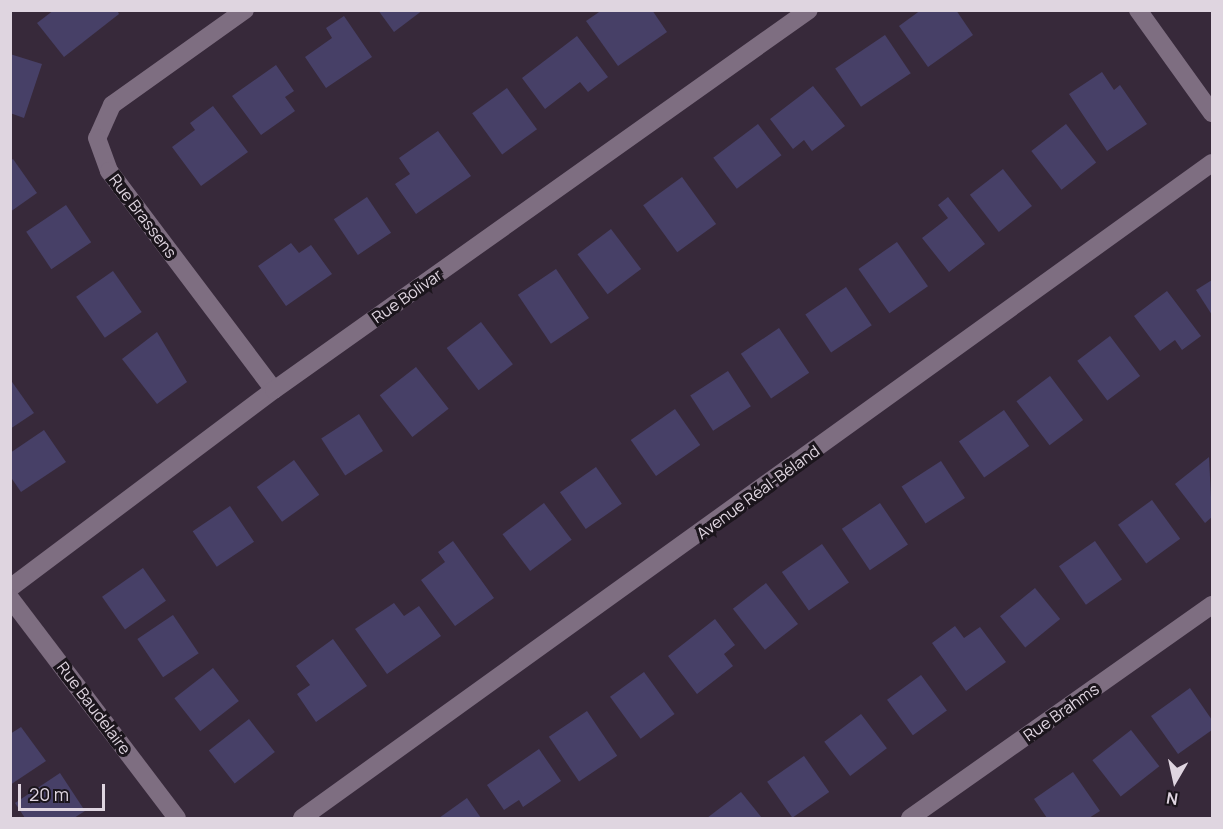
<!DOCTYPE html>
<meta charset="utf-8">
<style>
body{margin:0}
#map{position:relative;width:1223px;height:829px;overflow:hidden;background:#37293a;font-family:Manrope,sans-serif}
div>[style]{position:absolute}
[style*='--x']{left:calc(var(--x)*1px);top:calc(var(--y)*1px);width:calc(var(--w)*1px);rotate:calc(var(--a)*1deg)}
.building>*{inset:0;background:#474067;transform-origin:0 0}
.minor>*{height:18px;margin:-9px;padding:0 9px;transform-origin:9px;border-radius:9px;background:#7e6e81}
span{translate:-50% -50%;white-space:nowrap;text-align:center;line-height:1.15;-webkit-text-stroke:6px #1b151c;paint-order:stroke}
.street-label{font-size:16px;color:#dfd5e0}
.frame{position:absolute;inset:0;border:12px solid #dfd5e0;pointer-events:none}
.north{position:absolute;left:1145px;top:751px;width:60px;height:60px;-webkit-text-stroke:4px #1b151c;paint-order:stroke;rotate:189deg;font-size:16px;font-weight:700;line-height:24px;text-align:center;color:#dfd5e0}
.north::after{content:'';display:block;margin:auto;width:21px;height:27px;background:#dfd5e0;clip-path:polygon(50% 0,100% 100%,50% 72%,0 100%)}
.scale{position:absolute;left:18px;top:784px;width:87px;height:27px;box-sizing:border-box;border:3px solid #dfd5e0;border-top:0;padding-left:8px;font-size:18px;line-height:21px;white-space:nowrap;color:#dfd5e0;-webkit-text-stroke:4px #1b151c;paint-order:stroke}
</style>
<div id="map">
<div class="building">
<i style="clip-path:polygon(54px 10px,117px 10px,119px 14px,64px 57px,37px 23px)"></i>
<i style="clip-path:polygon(378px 10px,423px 10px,394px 32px)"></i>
<i style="clip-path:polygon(602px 10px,652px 10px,667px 32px,618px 66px,586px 21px)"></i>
<i style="clip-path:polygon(921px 10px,956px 10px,973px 35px,928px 67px,899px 26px)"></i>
<i style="clip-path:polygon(344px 16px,372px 57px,326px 88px,305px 57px,332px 38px,326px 28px)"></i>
<i style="left:885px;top:35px;width:46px;height:60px;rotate:56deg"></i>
<i style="clip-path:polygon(577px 36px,608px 77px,588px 92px,580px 82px,545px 109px,522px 78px)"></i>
<i style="clip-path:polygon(10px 54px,42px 64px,24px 118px,10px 113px)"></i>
<i style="clip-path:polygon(276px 65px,294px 91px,285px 97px,295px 111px,261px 135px,232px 96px)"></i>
<i style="clip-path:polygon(1102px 72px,1114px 90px,1120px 85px,1147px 124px,1107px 151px,1069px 94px)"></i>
<i style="clip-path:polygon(813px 86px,845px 126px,812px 151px,804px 140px,793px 149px,770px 119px)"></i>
<i style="left:507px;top:88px;width:51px;height:43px;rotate:54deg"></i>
<i style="clip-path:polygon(213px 106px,248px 152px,201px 186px,172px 147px,195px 130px,190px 123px)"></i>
<i style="left:758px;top:124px;width:39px;height:56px;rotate:53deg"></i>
<i style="left:1066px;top:124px;width:49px;height:44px;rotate:52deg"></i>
<i style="clip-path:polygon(438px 131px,471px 176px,416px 214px,395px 184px,410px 174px,399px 158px)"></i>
<i style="clip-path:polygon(13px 159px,37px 193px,10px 212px,10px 161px)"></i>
<i style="left:1003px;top:169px;width:47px;height:42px;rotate:52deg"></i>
<i style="left:682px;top:177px;width:58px;height:48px;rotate:54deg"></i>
<i style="left:367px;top:197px;width:43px;height:40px;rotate:56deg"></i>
<i style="clip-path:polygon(948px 197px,985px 244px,949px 272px,922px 238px,948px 218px,938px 205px)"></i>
<i style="left:66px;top:205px;width:45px;height:48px;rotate:56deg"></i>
<i style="left:611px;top:229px;width:50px;height:42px;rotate:53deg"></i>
<i style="left:897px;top:242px;width:54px;height:47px;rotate:55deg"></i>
<i style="clip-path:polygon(291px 243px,299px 253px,311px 245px,332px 274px,286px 306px,258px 266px)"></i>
<i style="left:556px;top:269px;width:59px;height:46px;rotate:56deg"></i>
<i style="left:113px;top:271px;width:50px;height:45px;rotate:55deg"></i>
<i style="clip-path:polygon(1212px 280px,1212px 315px,1196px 290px)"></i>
<i style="left:846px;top:287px;width:46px;height:49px;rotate:56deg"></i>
<i style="clip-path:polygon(1167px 291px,1201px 336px,1182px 350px,1175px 340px,1160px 351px,1134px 316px)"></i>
<i style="left:481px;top:322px;width:53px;height:43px;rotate:53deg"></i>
<i style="left:779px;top:328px;width:54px;height:46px;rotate:56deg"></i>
<i style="clip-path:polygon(157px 332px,187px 382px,157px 404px,122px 359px)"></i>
<i style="left:1110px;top:336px;width:50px;height:41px;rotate:53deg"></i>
<i style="left:416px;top:367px;width:53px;height:46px;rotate:52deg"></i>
<i style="left:728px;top:371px;width:42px;height:45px;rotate:57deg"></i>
<i style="left:1050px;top:376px;width:55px;height:42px;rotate:53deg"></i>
<i style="clip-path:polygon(10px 379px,34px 413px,10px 429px)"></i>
<i style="left:675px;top:409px;width:44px;height:54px;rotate:55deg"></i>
<i style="left:1004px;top:410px;width:44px;height:55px;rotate:55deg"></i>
<i style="left:359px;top:414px;width:44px;height:45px;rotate:57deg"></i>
<i style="clip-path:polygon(44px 430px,66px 462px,21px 492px,10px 476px,10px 453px)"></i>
<i style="clip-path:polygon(1209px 457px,1212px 517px,1205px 523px,1175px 484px)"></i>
<i style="left:294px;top:460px;width:43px;height:46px;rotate:54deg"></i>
<i style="left:941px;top:461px;width:44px;height:47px;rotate:57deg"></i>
<i style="left:596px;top:467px;width:45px;height:44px;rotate:55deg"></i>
<i style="left:1152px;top:500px;width:48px;height:42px;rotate:54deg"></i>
<i style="left:544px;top:503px;width:46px;height:52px;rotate:53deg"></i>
<i style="left:880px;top:503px;width:50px;height:46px;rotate:56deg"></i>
<i style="left:230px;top:506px;width:43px;height:45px;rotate:56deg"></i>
<i style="clip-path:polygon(453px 541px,494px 598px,455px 626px,421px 580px,445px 562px,438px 552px)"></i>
<i style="left:1095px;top:541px;width:47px;height:44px;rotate:55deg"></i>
<i style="left:822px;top:544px;width:47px;height:49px;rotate:55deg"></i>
<i style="left:143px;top:568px;width:40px;height:50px;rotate:55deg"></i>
<i style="left:766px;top:583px;width:52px;height:42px;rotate:52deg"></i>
<i style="left:1035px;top:588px;width:40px;height:45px;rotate:51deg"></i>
<i style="clip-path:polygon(394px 603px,404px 616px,419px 606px,441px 636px,387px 674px,355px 629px)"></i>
<i style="left:173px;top:615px;width:46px;height:43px;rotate:56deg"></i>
<i style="clip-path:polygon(715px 619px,735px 645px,724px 654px,733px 666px,697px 694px,668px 656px)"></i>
<i style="clip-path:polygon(955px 626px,964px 638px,980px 627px,1006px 662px,966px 691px,932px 643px)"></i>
<i style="clip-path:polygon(333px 639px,367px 686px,316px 722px,297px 694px,310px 685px,296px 666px)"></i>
<i style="left:213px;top:668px;width:42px;height:49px;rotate:52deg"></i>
<i style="left:644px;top:672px;width:52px;height:42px;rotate:54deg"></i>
<i style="left:921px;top:675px;width:44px;height:42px;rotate:54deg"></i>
<i style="clip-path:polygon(1190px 688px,1212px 720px,1212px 730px,1178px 754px,1151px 716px)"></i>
<i style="left:587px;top:711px;width:54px;height:46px;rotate:56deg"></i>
<i style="left:861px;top:714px;width:43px;height:46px;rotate:53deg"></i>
<i style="left:249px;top:719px;width:42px;height:51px;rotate:52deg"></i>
<i style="clip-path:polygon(21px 727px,46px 761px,10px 785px,10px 734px)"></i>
<i style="left:1131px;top:730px;width:46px;height:49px;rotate:52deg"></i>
<i style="clip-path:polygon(539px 749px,561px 781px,523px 807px,519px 800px,504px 810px,487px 785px)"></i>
<i style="left:804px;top:756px;width:44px;height:45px;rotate:55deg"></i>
<i style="clip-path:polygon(1073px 772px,1100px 811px,1089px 818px,1047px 818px,1034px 799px)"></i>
<i style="clip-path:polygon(60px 773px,85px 811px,74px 818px,25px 818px,15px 803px)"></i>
<i style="clip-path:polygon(741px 792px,762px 818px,707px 818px)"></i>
<i style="clip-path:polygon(467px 798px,481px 818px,439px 818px)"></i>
</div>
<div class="minor">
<i style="--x:245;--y:10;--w:163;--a:144.5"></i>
<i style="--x:112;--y:105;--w:36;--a:114"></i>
<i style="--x:97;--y:138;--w:35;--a:70"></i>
<i style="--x:109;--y:171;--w:274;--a:53"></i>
<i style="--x:1138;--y:10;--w:127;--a:54.3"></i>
<i style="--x:10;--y:588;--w:330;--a:-36.9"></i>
<i style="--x:274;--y:390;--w:656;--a:-35.39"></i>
<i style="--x:10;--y:598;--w:276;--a:52.8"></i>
<i style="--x:302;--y:818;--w:1121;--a:-35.75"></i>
<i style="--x:910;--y:818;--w:370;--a:-35.2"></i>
</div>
<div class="street-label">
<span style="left:143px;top:216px;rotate:53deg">Rue Brassens</span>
<span style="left:407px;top:296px;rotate:-35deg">Rue Bolivar</span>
<span style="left:758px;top:492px;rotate:-36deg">Avenue Réal-Béland</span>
<span style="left:94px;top:708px;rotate:53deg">Rue Baudelaire</span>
<span style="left:1061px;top:712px;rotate:-35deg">Rue Brahms</span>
</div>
<div class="frame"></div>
<div class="north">N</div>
<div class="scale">20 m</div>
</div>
